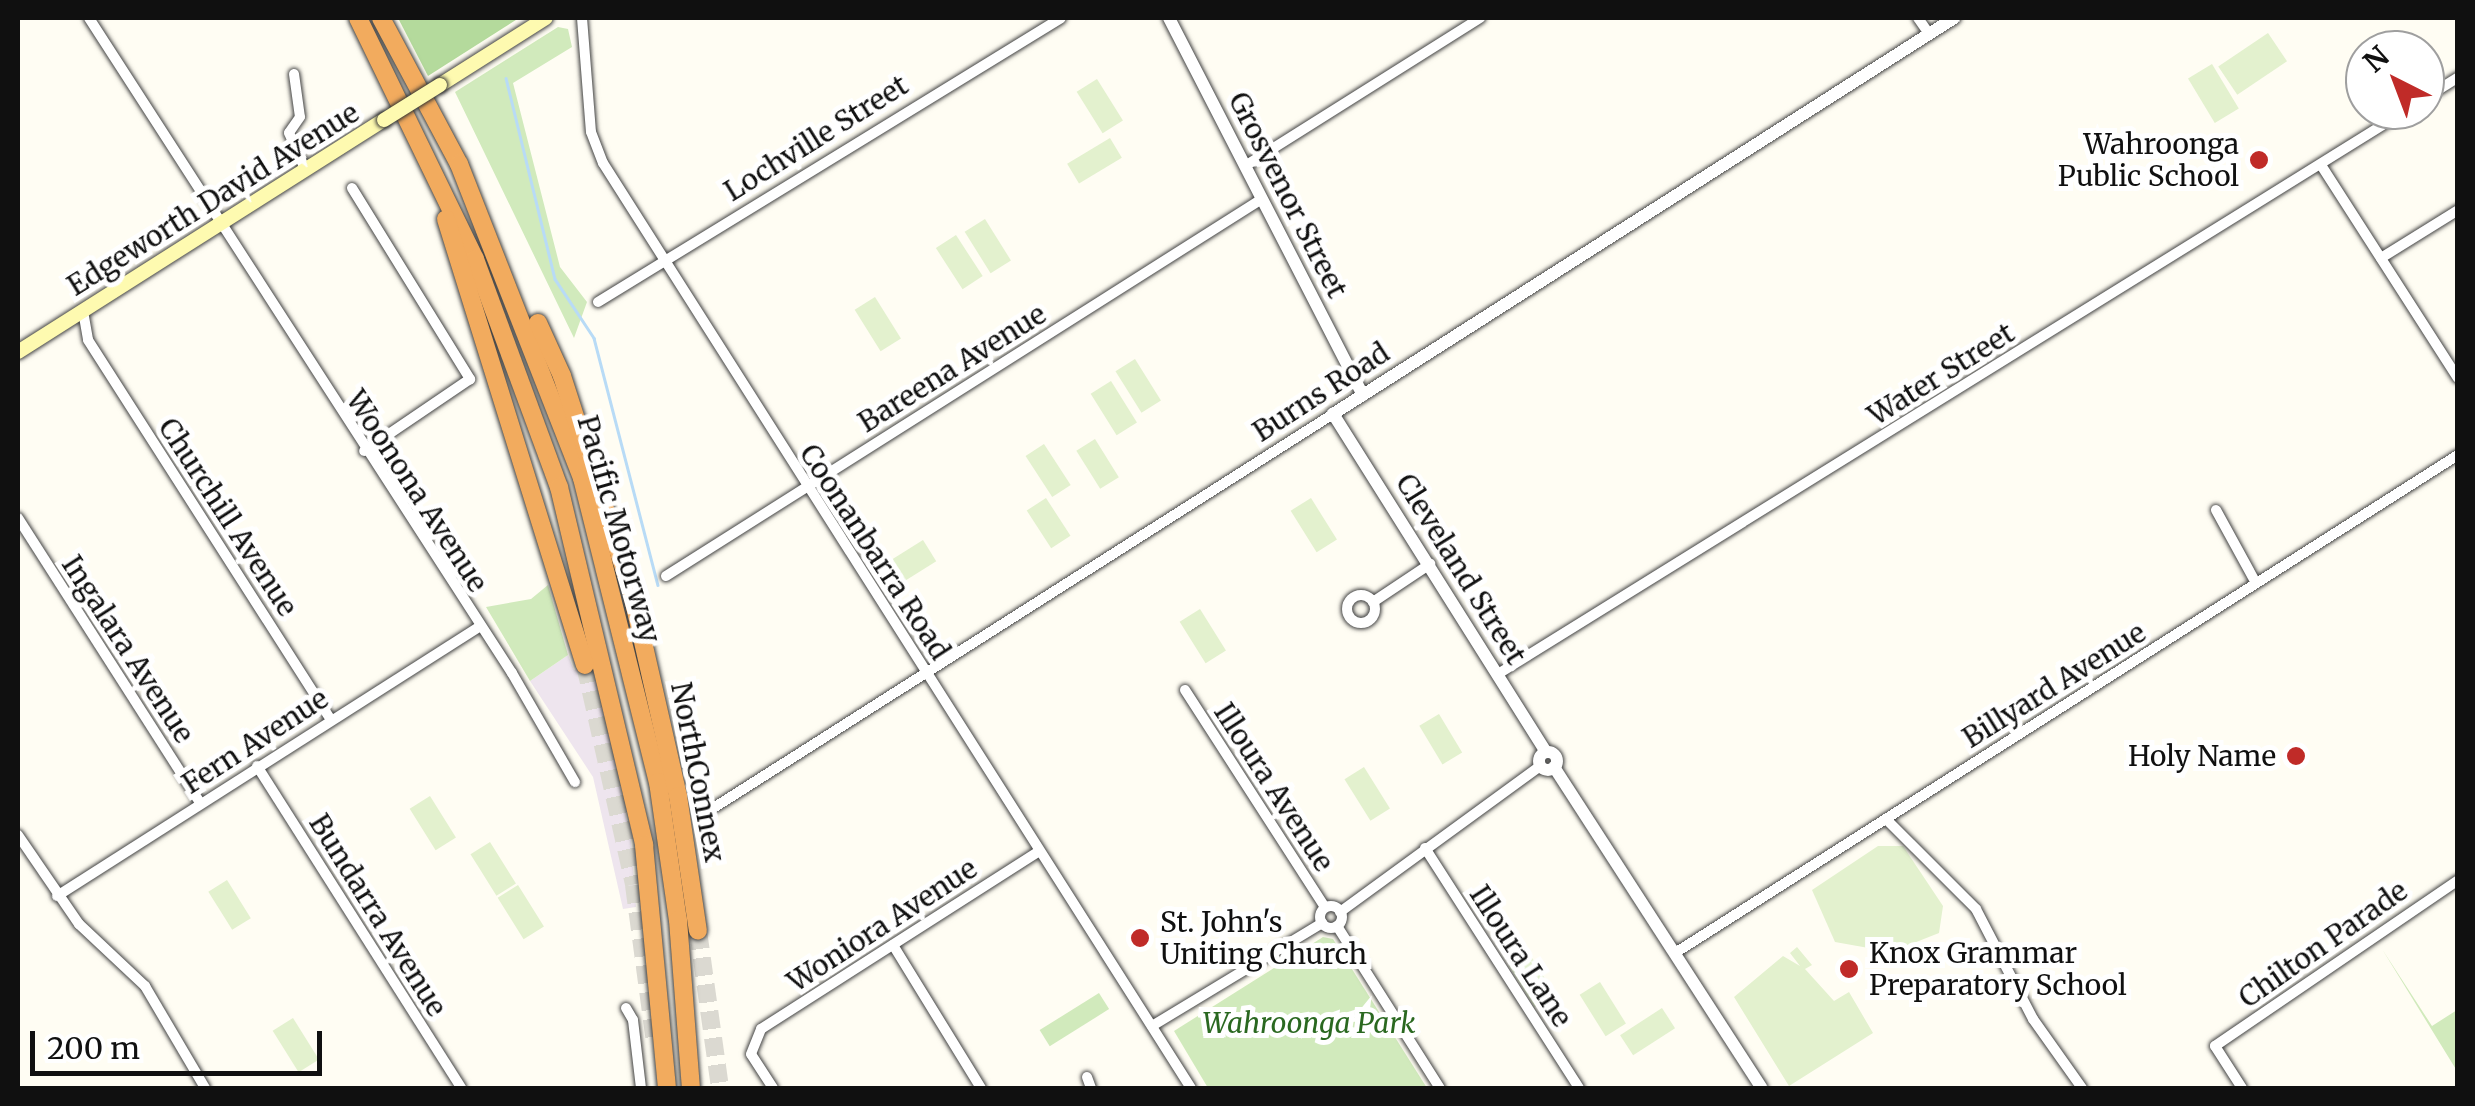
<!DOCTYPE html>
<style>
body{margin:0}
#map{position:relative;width:2475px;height:1106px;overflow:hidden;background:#fffdf3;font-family:Merriweather,serif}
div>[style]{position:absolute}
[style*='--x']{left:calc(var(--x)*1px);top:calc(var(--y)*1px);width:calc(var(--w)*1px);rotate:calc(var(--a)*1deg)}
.industrial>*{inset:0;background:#eee5ee}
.green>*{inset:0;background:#d1eabc;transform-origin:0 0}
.forest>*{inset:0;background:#b4da9c}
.pitch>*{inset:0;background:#e3f1ce;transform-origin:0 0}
.stream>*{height:2.5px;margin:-1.25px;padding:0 1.25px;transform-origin:1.25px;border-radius:1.25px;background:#b8dbf6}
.motorway-tunnel>*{height:18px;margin-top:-9px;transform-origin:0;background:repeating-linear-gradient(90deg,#dbd9d1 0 18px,transparent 0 27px)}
.roads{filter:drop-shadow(0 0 2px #434343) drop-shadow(0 0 2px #434343)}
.minor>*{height:10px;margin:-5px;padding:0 5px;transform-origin:5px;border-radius:5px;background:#fff}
.minor>.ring{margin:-5px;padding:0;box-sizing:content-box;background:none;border:10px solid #fff;border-radius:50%}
.tertiary>*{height:12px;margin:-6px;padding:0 6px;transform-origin:6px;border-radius:6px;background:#fff}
.tertiary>.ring{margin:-6px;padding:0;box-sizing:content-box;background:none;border:12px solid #fff;border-radius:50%}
.secondary>*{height:14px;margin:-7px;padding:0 7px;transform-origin:7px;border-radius:7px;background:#fefab0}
.motorway>*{height:18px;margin:-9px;padding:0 9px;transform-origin:9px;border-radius:9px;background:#f2ab5e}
.bridges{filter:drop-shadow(0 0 2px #323232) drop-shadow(0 0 2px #323232)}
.secondary-bridge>*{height:14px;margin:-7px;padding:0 7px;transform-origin:7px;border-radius:7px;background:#fefab0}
.dots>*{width:28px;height:28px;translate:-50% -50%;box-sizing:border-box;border:5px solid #fff;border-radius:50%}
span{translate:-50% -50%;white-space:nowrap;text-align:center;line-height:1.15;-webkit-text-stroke:10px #fff;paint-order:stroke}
.street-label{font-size:28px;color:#101010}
.poi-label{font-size:28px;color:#101010}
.right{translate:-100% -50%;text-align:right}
.left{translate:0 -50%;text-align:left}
.park-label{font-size:28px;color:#2a6820;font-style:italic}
.frame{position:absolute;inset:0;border:20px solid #101010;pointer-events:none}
.north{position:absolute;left:2345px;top:30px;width:100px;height:100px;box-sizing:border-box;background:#fff;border:2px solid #9f9f9f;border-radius:50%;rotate:318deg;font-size:28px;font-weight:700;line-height:40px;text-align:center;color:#101010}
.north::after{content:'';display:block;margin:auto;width:35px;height:45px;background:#c02b28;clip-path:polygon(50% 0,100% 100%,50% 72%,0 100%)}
.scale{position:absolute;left:30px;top:1031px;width:292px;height:45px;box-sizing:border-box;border:5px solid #101010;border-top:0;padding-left:12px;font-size:30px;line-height:35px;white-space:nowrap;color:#101010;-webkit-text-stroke:8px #fff;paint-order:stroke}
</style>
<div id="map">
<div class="industrial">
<i style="clip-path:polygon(568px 655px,574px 670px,596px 664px,631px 842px,636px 907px,623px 909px,593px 777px,530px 681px)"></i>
</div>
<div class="green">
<i style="clip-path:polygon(558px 27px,568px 29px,572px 47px,513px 83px,560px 267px,587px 302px,574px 338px,455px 92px)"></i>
<i style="clip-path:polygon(548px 585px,568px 655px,530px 681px,486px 607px,531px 599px)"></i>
<i style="clip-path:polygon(1323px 937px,1333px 939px,1427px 1088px,1208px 1088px,1174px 1031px)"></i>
<i style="clip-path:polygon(2382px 949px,2432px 1026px,2457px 1010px,2457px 1071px)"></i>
<i style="left:1099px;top:993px;width:19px;height:70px;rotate:58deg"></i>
</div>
<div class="forest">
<i style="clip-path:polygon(398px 18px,519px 18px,428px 76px)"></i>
</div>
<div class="pitch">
<i style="left:2268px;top:33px;width:34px;height:60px;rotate:56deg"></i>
<i style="left:2212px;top:64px;width:52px;height:28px;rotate:59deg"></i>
<i style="left:1097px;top:79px;width:49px;height:24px;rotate:58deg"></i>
<i style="left:1110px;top:138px;width:23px;height:50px;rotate:59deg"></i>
<i style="left:985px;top:219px;width:49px;height:24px;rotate:58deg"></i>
<i style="left:956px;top:235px;width:49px;height:24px;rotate:57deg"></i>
<i style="left:875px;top:297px;width:49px;height:24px;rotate:58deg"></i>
<i style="left:1135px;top:359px;width:49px;height:23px;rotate:58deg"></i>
<i style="left:1111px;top:381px;width:49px;height:24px;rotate:58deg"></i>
<i style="left:1095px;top:439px;width:45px;height:22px;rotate:58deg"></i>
<i style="left:1044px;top:444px;width:49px;height:22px;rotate:57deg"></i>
<i style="left:1046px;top:498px;width:45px;height:23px;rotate:57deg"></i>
<i style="left:1311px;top:498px;width:49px;height:24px;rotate:58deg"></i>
<i style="left:923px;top:540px;width:25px;height:48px;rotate:58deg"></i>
<i style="left:1200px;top:609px;width:49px;height:24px;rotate:58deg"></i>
<i style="left:1439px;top:714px;width:45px;height:23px;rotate:59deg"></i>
<i style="left:1364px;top:767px;width:49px;height:23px;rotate:58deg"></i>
<i style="left:430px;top:796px;width:49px;height:24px;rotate:58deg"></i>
<i style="left:490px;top:842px;width:49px;height:23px;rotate:58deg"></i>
<i style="clip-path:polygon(1878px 846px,1903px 846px,1943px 906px,1939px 933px,1891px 952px,1835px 942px,1812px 890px)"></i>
<i style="left:227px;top:880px;width:45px;height:22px;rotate:58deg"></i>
<i style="left:518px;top:885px;width:49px;height:24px;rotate:58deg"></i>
<i style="clip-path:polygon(1797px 947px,1812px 965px,1805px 969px,1834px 1001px,1849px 992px,1873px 1033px,1789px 1086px,1734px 997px,1783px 956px,1800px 966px,1790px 953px)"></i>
<i style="left:1529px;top:953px;width:49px;height:24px;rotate:58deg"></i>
<i style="left:1600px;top:982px;width:49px;height:24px;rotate:58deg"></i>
<i style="left:1662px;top:1008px;width:24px;height:50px;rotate:57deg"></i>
<i style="left:293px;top:1018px;width:49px;height:24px;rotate:58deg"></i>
</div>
<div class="stream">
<i style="--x:506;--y:78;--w:207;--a:76.3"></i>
<i style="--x:555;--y:279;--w:71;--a:56.5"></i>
<i style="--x:594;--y:338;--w:255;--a:75.5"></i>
</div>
<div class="motorway-tunnel">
<i style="--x:585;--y:665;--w:225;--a:77.4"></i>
<i style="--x:634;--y:885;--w:159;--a:82.4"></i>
<i style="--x:698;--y:931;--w:159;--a:82"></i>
</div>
<div class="roads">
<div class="minor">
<i style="--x:89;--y:18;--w:780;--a:57.15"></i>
<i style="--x:512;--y:673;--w:126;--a:60"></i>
<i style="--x:582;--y:18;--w:114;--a:85.5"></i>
<i style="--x:591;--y:132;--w:33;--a:69"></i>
<i style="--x:603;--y:163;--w:1096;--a:57.56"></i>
<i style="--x:1918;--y:18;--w:19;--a:55"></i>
<i style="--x:294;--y:74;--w:43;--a:82.1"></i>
<i style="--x:300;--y:117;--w:19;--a:125"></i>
<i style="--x:289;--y:133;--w:39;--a:66"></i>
<i style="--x:2425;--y:98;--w:39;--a:-32"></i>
<i style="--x:2321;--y:165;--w:253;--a:57.3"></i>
<i style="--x:1245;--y:166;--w:278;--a:-32.2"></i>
<i style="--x:352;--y:188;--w:225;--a:58.3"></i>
<i style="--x:470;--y:379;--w:128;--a:145.8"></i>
<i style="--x:2381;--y:258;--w:91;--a:-31.9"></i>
<i style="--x:598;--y:302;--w:543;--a:-31.52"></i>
<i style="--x:83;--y:311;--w:29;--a:80"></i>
<i style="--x:88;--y:340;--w:450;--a:57.4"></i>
<i style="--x:2216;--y:510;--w:83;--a:61.3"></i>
<i style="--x:18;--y:518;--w:338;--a:57.4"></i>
<i style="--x:666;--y:576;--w:705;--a:-32.32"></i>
<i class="ring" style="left:1347px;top:595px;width:18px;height:18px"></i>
<i style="--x:1373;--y:602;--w:69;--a:-33.7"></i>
<i style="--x:1498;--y:674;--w:1070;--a:-31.82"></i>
<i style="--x:1185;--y:690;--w:258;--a:57.2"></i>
<i style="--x:257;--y:766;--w:381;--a:57.6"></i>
<i style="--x:715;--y:807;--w:732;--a:-32.45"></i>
<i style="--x:1886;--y:819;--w:127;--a:45"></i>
<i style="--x:1976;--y:909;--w:124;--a:62.6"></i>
<i style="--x:2033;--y:1019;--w:85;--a:54.6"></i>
<i style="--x:18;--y:835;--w:108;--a:55.6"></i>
<i style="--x:79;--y:924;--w:91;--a:43.2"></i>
<i style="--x:145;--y:986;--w:118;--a:59.5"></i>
<i style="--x:1425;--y:848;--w:285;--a:57.3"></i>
<i style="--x:57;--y:896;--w:500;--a:-32.52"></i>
<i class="ring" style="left:1320px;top:906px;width:12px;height:12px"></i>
<i style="--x:1340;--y:912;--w:248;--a:-36.1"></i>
<i style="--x:1337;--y:926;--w:192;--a:57.6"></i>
<i style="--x:893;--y:945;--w:168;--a:58.4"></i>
<i style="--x:1675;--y:953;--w:928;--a:-32.46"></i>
<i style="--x:626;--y:1008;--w:14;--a:60"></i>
<i style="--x:633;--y:1020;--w:68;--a:83.3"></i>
<i style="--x:1152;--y:1026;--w:199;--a:-31.2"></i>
<i style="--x:1087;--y:1077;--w:12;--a:70"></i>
<i style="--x:773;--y:1088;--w:40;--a:-122.9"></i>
<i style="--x:751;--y:1054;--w:27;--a:-68"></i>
<i style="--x:761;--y:1029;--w:330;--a:-32.6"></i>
<i style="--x:2242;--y:1088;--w:50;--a:-122.7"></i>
<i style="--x:2215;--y:1046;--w:294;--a:-34.3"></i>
</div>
<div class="tertiary">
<i style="--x:1169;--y:18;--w:424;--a:62.8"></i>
<i class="ring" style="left:1539px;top:752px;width:6px;height:6px"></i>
<i style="--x:1546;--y:752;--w:400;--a:-122.2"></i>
<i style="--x:1333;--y:414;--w:737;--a:-32.52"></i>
<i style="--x:1554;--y:767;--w:382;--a:57.1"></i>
</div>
<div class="secondary">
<i style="--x:440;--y:85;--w:125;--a:-32.3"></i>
<i style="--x:18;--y:352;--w:433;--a:-32.4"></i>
</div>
<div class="motorway">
<i style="--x:358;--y:18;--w:268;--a:64.1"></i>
<i style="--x:475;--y:259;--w:243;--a:69.8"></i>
<i style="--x:559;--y:487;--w:368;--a:76.6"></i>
<i style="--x:644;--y:845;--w:244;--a:84.6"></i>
<i style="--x:381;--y:18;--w:166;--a:61.9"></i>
<i style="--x:459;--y:164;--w:337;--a:68.6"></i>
<i style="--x:582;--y:478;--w:313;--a:76"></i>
<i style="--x:658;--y:782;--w:139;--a:81.8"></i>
<i style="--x:678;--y:920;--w:169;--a:85.6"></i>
<i style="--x:446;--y:219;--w:467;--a:72.7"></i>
<i style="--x:538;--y:323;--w:58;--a:65.6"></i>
<i style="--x:562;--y:376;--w:224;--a:72.1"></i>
<i style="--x:631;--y:589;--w:212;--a:77.2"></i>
<i style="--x:678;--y:796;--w:136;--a:81.6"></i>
</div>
</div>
<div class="bridges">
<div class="secondary-bridge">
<i style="--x:384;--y:120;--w:66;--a:-32"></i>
</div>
</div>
<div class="dots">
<i style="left:2259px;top:160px;background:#c02b28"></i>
<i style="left:2296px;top:756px;background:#c02b28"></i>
<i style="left:1140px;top:938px;background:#c02b28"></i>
<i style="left:1849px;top:969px;background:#c02b28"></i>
</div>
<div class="street-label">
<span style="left:816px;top:138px;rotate:-32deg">Lochville Street</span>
<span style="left:1288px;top:195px;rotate:63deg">Grosvenor Street</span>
<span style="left:213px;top:199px;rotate:-32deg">Edgeworth David Avenue</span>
<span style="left:952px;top:368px;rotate:-32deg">Bareena Avenue</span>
<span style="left:1941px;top:374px;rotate:-32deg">Water Street</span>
<span style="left:1321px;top:392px;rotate:-33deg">Burns Road</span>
<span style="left:417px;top:491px;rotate:57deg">Woonona Avenue</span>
<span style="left:228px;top:517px;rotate:57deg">Churchill Avenue</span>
<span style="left:619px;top:529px;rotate:74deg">Pacific Motorway</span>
<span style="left:875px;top:552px;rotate:57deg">Coonanbarra Road</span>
<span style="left:1461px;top:569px;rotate:58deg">Cleveland Street</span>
<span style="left:128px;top:649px;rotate:57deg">Ingalara Avenue</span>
<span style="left:2054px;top:685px;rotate:-32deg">Billyard Avenue</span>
<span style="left:255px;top:741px;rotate:-33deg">Fern Avenue</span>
<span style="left:698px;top:772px;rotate:79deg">NorthConnex</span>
<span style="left:1274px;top:787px;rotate:57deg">Illoura Avenue</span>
<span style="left:378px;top:915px;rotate:58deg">Bundarra Avenue</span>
<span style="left:882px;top:925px;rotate:-33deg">Woniora Avenue</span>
<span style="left:2323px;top:944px;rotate:-35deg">Chilton Parade</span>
<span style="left:1521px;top:956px;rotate:57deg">Illoura Lane</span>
</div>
<div class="poi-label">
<span class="right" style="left:2239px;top:160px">Wahroonga<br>Public School</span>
<span class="right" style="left:2276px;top:756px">Holy Name</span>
<span class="left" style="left:1160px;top:938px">St. John's<br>Uniting Church</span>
<span class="left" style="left:1869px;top:969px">Knox Grammar<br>Preparatory School</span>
</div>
<div class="park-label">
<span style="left:1309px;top:1023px">Wahroonga Park</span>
</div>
<div class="frame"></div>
<div class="north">N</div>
<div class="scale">200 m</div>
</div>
